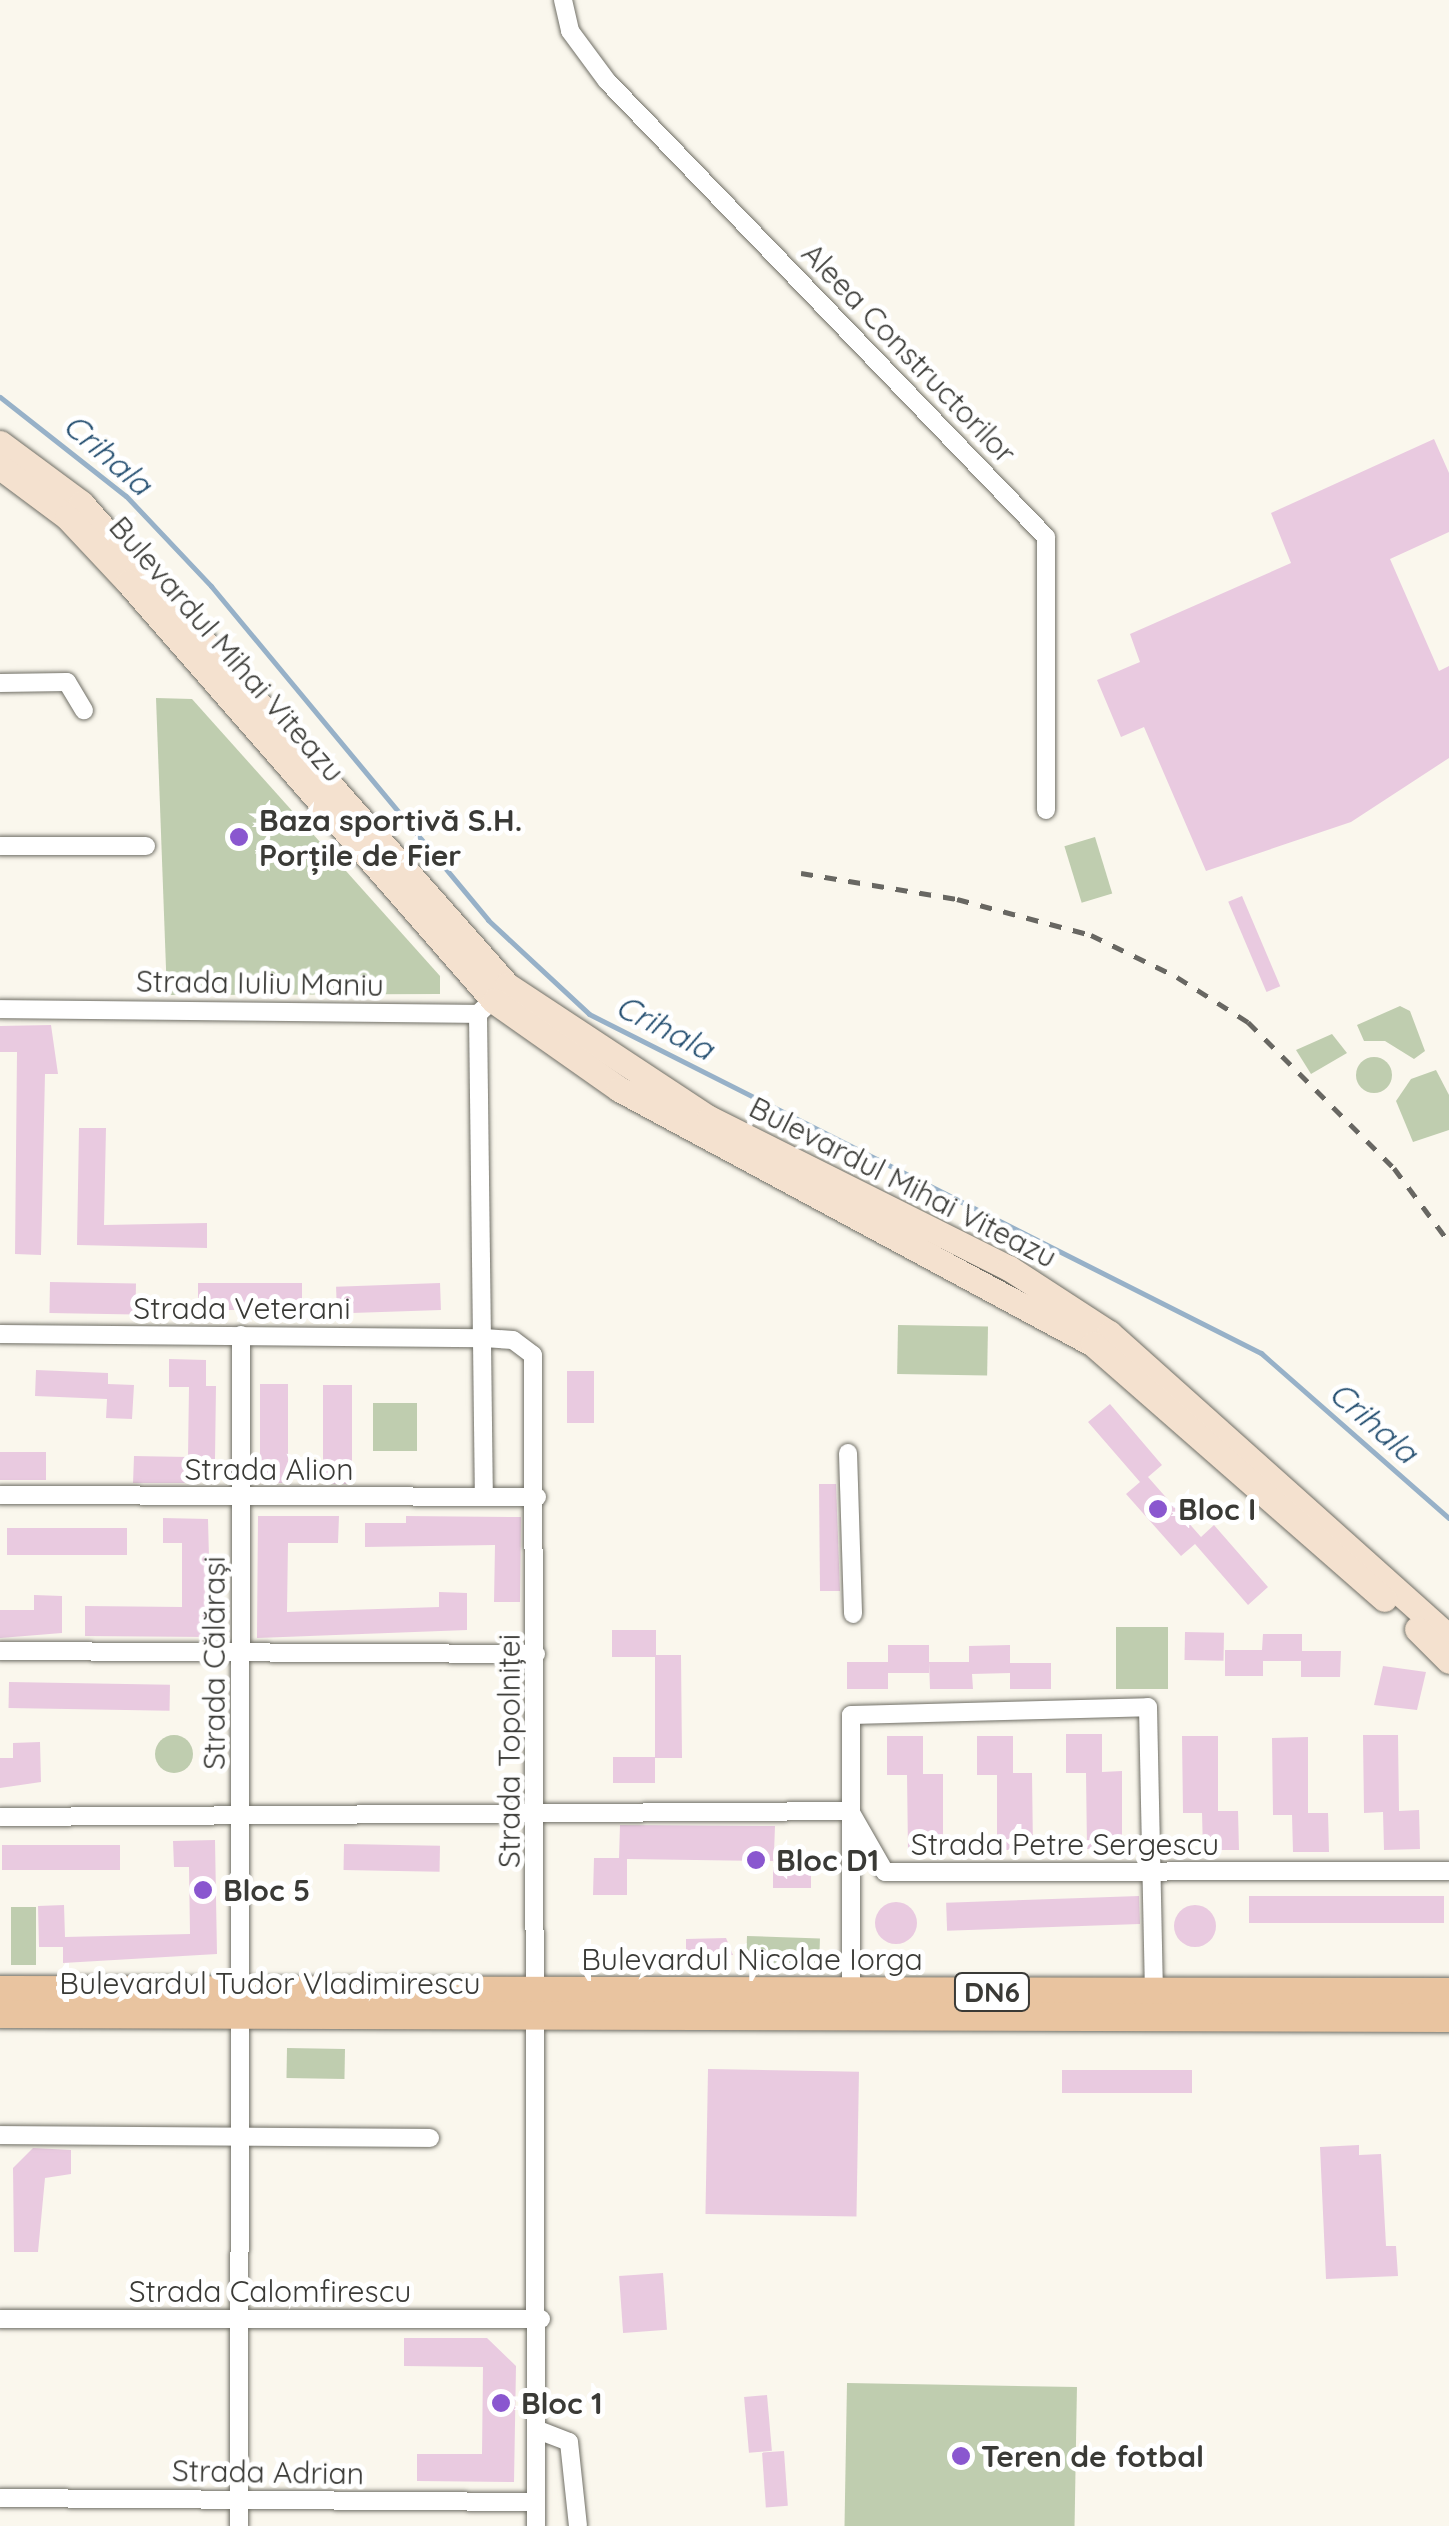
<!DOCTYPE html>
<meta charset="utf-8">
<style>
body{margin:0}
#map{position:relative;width:1449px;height:2526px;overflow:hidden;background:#faf7ed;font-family:Quicksand,sans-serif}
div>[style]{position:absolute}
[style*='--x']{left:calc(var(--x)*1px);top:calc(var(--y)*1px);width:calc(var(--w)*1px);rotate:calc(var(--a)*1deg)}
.green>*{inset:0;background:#bfcdaf;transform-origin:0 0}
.round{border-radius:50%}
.stream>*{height:5px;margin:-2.5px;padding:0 2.5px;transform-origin:2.5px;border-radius:2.5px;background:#97b1c8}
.building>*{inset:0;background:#e9cae0;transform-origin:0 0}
.roads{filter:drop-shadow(0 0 2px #706f66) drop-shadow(0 0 2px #706f66)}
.minor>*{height:18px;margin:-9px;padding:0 9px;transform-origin:9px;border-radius:9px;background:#fff}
.secondary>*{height:25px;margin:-12.5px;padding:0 12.5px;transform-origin:12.5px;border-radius:12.5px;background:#f4e1cf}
.primary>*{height:28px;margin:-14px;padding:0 14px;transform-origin:14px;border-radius:14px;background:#e9c4a0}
.rail>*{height:5px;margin-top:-2.5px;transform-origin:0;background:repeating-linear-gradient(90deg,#686762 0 12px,transparent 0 24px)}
.dots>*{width:28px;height:28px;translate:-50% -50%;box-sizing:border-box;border:5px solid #fff;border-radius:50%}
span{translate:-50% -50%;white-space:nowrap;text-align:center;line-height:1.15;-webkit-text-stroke:10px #fff;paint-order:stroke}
.shield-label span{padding:2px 8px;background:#fff;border:2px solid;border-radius:8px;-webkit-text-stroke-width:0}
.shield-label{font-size:28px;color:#3a3a36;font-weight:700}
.street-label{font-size:30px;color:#3a3a36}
.poi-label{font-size:30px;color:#3a3a36;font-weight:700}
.left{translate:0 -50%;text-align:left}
.water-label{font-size:32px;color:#224d6f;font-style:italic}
</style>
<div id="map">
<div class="green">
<i style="clip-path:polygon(156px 698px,192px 699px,440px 976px,440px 994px,167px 995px)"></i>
<i style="left:1095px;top:837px;width:59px;height:32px;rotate:73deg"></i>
<i style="clip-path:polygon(1400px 1006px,1410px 1011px,1425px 1051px,1414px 1059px,1385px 1041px,1364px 1041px,1357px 1025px)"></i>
<i style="clip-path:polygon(1332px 1034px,1347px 1053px,1311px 1074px,1296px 1050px)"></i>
<i class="round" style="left:1356px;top:1057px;width:36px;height:36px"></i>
<i style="clip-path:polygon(1436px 1070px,1449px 1095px,1449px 1130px,1413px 1142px,1396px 1101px,1411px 1079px)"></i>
<i style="left:898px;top:1325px;width:90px;height:49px;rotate:1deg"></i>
<i style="left:373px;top:1403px;width:44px;height:48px"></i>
<i style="left:1168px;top:1627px;width:62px;height:52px;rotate:90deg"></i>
<i class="round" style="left:155px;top:1735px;width:38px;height:38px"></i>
<i style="left:11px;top:1907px;width:25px;height:58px"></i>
<i style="left:747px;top:1936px;width:73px;height:27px;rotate:2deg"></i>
<i style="left:287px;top:2048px;width:58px;height:30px;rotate:1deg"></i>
<i style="left:847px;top:2383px;width:230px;height:143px;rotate:1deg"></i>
</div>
<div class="stream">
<i style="--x:0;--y:397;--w:160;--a:38.2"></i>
<i style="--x:126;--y:496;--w:124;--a:46.6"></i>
<i style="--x:211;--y:586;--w:434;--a:50.3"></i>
<i style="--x:488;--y:920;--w:138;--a:42.9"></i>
<i style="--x:589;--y:1014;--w:753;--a:26.77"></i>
<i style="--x:1261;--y:1353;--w:250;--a:41.3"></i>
</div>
<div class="building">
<i style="clip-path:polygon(1434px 439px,1449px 473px,1449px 532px,1390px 559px,1439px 671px,1449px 666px,1449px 758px,1351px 822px,1206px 871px,1144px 727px,1121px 737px,1097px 680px,1140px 662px,1130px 634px,1291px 563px,1271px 513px)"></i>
<i style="left:1242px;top:896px;width:98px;height:15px;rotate:67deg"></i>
<i style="clip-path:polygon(51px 1025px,58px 1074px,45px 1074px,41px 1255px,15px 1254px,17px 1052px,0 1052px,0 1026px)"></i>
<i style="clip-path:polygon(79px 1128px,106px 1128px,104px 1225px,207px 1223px,207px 1248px,77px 1245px)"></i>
<i style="left:50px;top:1282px;width:86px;height:31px;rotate:1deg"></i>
<i style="left:302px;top:1283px;width:27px;height:104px;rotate:90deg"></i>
<i style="left:440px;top:1283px;width:27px;height:104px;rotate:88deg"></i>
<i style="clip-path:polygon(169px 1359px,206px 1360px,206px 1386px,216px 1386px,215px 1459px,202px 1459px,201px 1483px,133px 1483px,134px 1456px,188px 1457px,189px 1387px,169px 1387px)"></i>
<i style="clip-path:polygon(36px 1370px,108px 1373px,108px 1384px,134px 1385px,132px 1419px,106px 1418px,107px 1399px,35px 1396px)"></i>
<i style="left:567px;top:1371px;width:27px;height:52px"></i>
<i style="left:260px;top:1384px;width:28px;height:99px"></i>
<i style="left:323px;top:1385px;width:29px;height:99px"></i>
<i style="clip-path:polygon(1110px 1404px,1162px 1465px,1148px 1477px,1201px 1537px,1214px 1525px,1268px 1587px,1248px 1605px,1195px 1544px,1181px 1556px,1126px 1494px,1140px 1482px,1088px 1422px)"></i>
<i style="left:46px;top:1452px;width:28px;height:46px;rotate:90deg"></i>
<i style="clip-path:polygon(819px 1484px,836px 1484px,840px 1591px,820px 1591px)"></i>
<i style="clip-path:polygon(258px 1516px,339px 1516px,338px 1543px,288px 1543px,287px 1612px,439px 1607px,439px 1592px,467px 1593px,467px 1630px,257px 1638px)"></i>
<i style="clip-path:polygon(406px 1516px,521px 1517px,520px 1602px,494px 1602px,495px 1545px,365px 1547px,365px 1523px,406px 1523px)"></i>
<i style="clip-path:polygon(163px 1518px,208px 1519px,211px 1637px,85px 1636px,85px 1606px,182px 1607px,182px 1543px,163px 1543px)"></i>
<i style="left:7px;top:1528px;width:120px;height:27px"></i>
<i style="clip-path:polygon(34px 1595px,62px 1596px,62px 1633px,0 1638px,0 1610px,34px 1610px)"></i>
<i style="clip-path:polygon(612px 1630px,656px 1630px,656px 1655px,681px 1655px,682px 1758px,655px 1758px,655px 1657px,612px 1657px)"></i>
<i style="left:1185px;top:1632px;width:39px;height:28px;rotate:1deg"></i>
<i style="clip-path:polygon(1263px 1634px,1302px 1634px,1302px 1651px,1341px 1651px,1340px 1677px,1301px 1677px,1301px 1661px,1263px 1661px,1263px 1676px,1225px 1676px,1225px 1650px,1262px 1650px)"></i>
<i style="left:888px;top:1645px;width:41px;height:28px"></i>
<i style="clip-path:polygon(1010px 1645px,1010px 1673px,972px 1674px,973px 1689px,930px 1689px,929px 1662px,969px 1662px,969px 1646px)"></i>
<i style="left:888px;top:1662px;width:27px;height:41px;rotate:90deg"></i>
<i style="left:1010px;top:1663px;width:41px;height:26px"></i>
<i style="clip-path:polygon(1383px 1666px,1426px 1672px,1417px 1710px,1374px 1705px)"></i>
<i style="left:9px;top:1682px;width:161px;height:26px;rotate:1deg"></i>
<i style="clip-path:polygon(1066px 1734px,1102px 1734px,1102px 1772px,1122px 1771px,1122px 1848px,1087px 1849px,1086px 1773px,1066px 1773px)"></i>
<i style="clip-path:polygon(1363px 1735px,1398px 1735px,1399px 1811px,1419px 1810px,1420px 1849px,1384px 1850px,1383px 1812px,1364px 1813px)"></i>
<i style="clip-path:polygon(887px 1736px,923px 1736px,923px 1774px,943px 1774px,943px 1850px,908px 1851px,907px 1775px,887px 1775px)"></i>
<i style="clip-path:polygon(977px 1736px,1013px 1736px,1013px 1773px,1032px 1773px,1033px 1850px,997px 1850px,997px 1775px,977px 1775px)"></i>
<i style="clip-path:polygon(1182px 1736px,1218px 1736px,1218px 1811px,1238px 1811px,1239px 1850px,1203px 1850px,1202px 1813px,1183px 1813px)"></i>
<i style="clip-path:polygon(1308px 1737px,1308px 1813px,1328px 1813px,1329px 1852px,1293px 1852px,1292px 1815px,1273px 1815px,1272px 1738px)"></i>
<i style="clip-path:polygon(40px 1742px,41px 1782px,0 1788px,0 1758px,13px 1758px,13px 1743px)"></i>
<i style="left:613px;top:1757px;width:42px;height:26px"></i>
<i style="clip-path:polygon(620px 1825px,775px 1826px,774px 1853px,811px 1853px,811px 1888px,773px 1888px,773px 1861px,627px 1859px,627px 1895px,593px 1895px,594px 1858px,619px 1858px)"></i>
<i style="clip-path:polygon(215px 1840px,217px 1954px,63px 1963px,63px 1947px,39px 1947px,38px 1906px,64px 1905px,65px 1937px,190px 1934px,189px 1867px,174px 1867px,173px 1841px)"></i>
<i style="left:344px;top:1844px;width:96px;height:26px;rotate:1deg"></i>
<i style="left:120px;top:1845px;width:25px;height:118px;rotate:90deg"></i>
<i style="left:1139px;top:1896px;width:28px;height:193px;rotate:88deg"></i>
<i style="left:1444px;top:1896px;width:27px;height:195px;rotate:90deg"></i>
<i class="round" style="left:875px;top:1902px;width:42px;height:42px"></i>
<i class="round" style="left:1174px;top:1905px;width:42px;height:42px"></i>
<i style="clip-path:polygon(726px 1938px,733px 1955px,686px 1957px,686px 1939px)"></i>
<i style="left:708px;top:2069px;width:151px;height:145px;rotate:1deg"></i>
<i style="left:1062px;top:2070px;width:130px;height:23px"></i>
<i style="clip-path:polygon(1359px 2145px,1359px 2155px,1381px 2154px,1386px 2246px,1396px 2246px,1398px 2276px,1326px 2279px,1320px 2147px)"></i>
<i style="clip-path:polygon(33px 2148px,71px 2150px,71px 2174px,45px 2178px,38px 2252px,14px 2252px,13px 2168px)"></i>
<i style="left:663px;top:2273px;width:57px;height:44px;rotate:86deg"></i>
<i style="clip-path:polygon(404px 2338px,487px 2338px,516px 2366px,514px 2482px,417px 2481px,417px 2454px,482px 2454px,483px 2367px,404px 2366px)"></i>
<i style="left:767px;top:2395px;width:56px;height:23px;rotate:85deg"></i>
<i style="left:784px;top:2451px;width:55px;height:22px;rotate:86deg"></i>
</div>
<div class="roads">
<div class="minor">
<i style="--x:563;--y:0;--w:32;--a:77"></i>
<i style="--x:570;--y:31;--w:62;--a:53.5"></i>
<i style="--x:607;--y:81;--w:633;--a:46.09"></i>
<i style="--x:1046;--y:537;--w:273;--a:90"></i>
<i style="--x:0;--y:683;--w:67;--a:-0.9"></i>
<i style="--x:67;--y:682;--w:33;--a:59"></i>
<i style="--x:0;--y:846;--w:146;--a:0"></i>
<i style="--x:0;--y:1009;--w:478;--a:0.6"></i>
<i style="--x:478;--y:1014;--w:32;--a:-44"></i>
<i style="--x:478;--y:1014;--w:483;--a:89.3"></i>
<i style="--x:0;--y:1334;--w:484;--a:0.5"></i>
<i style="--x:484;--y:1338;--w:29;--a:4"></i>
<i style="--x:513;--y:1340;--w:25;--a:37"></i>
<i style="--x:533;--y:1355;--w:1171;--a:89.85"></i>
<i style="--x:848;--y:1453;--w:161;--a:88.2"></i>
<i style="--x:0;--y:1495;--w:537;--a:0.21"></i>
<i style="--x:0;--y:1651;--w:536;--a:0.32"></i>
<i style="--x:0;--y:1817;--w:850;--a:-0.4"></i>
<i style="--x:850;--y:1811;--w:70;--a:60.2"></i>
<i style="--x:885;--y:1872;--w:564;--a:-0.1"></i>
<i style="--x:240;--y:1992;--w:657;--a:-89.91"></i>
<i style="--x:851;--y:1992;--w:277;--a:-90"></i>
<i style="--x:851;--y:1715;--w:297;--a:-1.5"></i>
<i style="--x:1148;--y:1707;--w:286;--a:88.8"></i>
<i style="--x:0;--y:2135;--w:430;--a:0.4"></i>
<i style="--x:0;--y:2319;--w:541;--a:0"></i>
<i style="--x:538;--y:2430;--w:33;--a:21"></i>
<i style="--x:569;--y:2442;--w:84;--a:83.9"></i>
<i style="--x:0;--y:2498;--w:536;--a:0.43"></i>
<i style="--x:239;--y:2526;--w:511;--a:-89.89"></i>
</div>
<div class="secondary">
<i style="--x:0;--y:443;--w:101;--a:36.5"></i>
<i style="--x:81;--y:503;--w:643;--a:48.53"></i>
<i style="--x:507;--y:985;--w:242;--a:33.4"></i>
<i style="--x:709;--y:1118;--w:335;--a:26.6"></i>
<i style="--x:1009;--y:1268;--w:119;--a:33"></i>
<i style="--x:1109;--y:1333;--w:456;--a:41.8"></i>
<i style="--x:0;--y:467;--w:84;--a:36.7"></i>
<i style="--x:67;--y:517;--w:89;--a:46.8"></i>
<i style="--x:128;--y:582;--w:556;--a:48.86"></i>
<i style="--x:494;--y:1001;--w:153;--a:35.1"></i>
<i style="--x:619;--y:1089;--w:538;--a:28.28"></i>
<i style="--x:1093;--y:1344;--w:387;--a:41.2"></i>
<i style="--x:1417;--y:1629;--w:45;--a:45"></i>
</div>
<div class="primary">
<i style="--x:0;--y:1990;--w:1449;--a:0.08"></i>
<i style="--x:0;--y:2014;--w:1449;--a:0.16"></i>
</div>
</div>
<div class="rail">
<i style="--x:801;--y:873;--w:158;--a:9.5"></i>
<i style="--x:957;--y:899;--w:139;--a:15"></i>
<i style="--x:1091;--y:935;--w:96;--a:26"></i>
<i style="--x:1177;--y:977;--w:84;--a:32.4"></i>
<i style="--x:1248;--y:1022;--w:206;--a:45"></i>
<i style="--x:1394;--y:1168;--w:92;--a:53.4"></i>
</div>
<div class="dots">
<i style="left:239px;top:837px;background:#8a57cf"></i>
<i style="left:1158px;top:1509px;background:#8a57cf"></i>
<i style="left:756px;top:1860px;background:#8a57cf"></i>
<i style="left:203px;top:1890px;background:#8a57cf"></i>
<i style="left:501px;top:2403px;background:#8a57cf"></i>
<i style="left:961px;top:2456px;background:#8a57cf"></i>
</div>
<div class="shield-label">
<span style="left:992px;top:1992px">DN6</span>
</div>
<div class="street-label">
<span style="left:909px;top:353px;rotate:46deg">Aleea Constructorilor</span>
<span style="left:227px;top:649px;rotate:49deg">Bulevardul Mihai Viteazu</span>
<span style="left:260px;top:983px;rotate:1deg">Strada Iuliu Maniu</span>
<span style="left:903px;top:1182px;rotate:27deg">Bulevardul Mihai Viteazu</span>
<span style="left:242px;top:1308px">Strada Veterani</span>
<span style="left:269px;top:1469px">Strada Alion</span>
<span style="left:214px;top:1663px;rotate:-90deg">Strada Călărași</span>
<span style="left:509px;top:1751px;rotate:-90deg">Strada Topolniței</span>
<span style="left:1065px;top:1844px">Strada Petre Sergescu</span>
<span style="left:752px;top:1959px">Bulevardul Nicolae Iorga</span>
<span style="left:270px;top:1983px">Bulevardul Tudor Vladimirescu</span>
<span style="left:270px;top:2291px">Strada Calomfirescu</span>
<span style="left:268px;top:2472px;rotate:1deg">Strada Adrian</span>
</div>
<div class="poi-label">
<span class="left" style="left:259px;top:837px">Baza sportivă S.H.<br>Porțile de Fier</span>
<span class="left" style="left:1178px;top:1509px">Bloc I</span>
<span class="left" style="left:776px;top:1860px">Bloc D1</span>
<span class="left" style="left:223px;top:1890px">Bloc 5</span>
<span class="left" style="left:521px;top:2403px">Bloc 1</span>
<span class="left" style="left:981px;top:2456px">Teren de fotbal</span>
</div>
<div class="water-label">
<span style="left:108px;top:454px;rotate:41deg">Crihala</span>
<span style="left:665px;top:1027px;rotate:27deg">Crihala</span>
<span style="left:1374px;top:1422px;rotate:41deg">Crihala</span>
</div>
</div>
